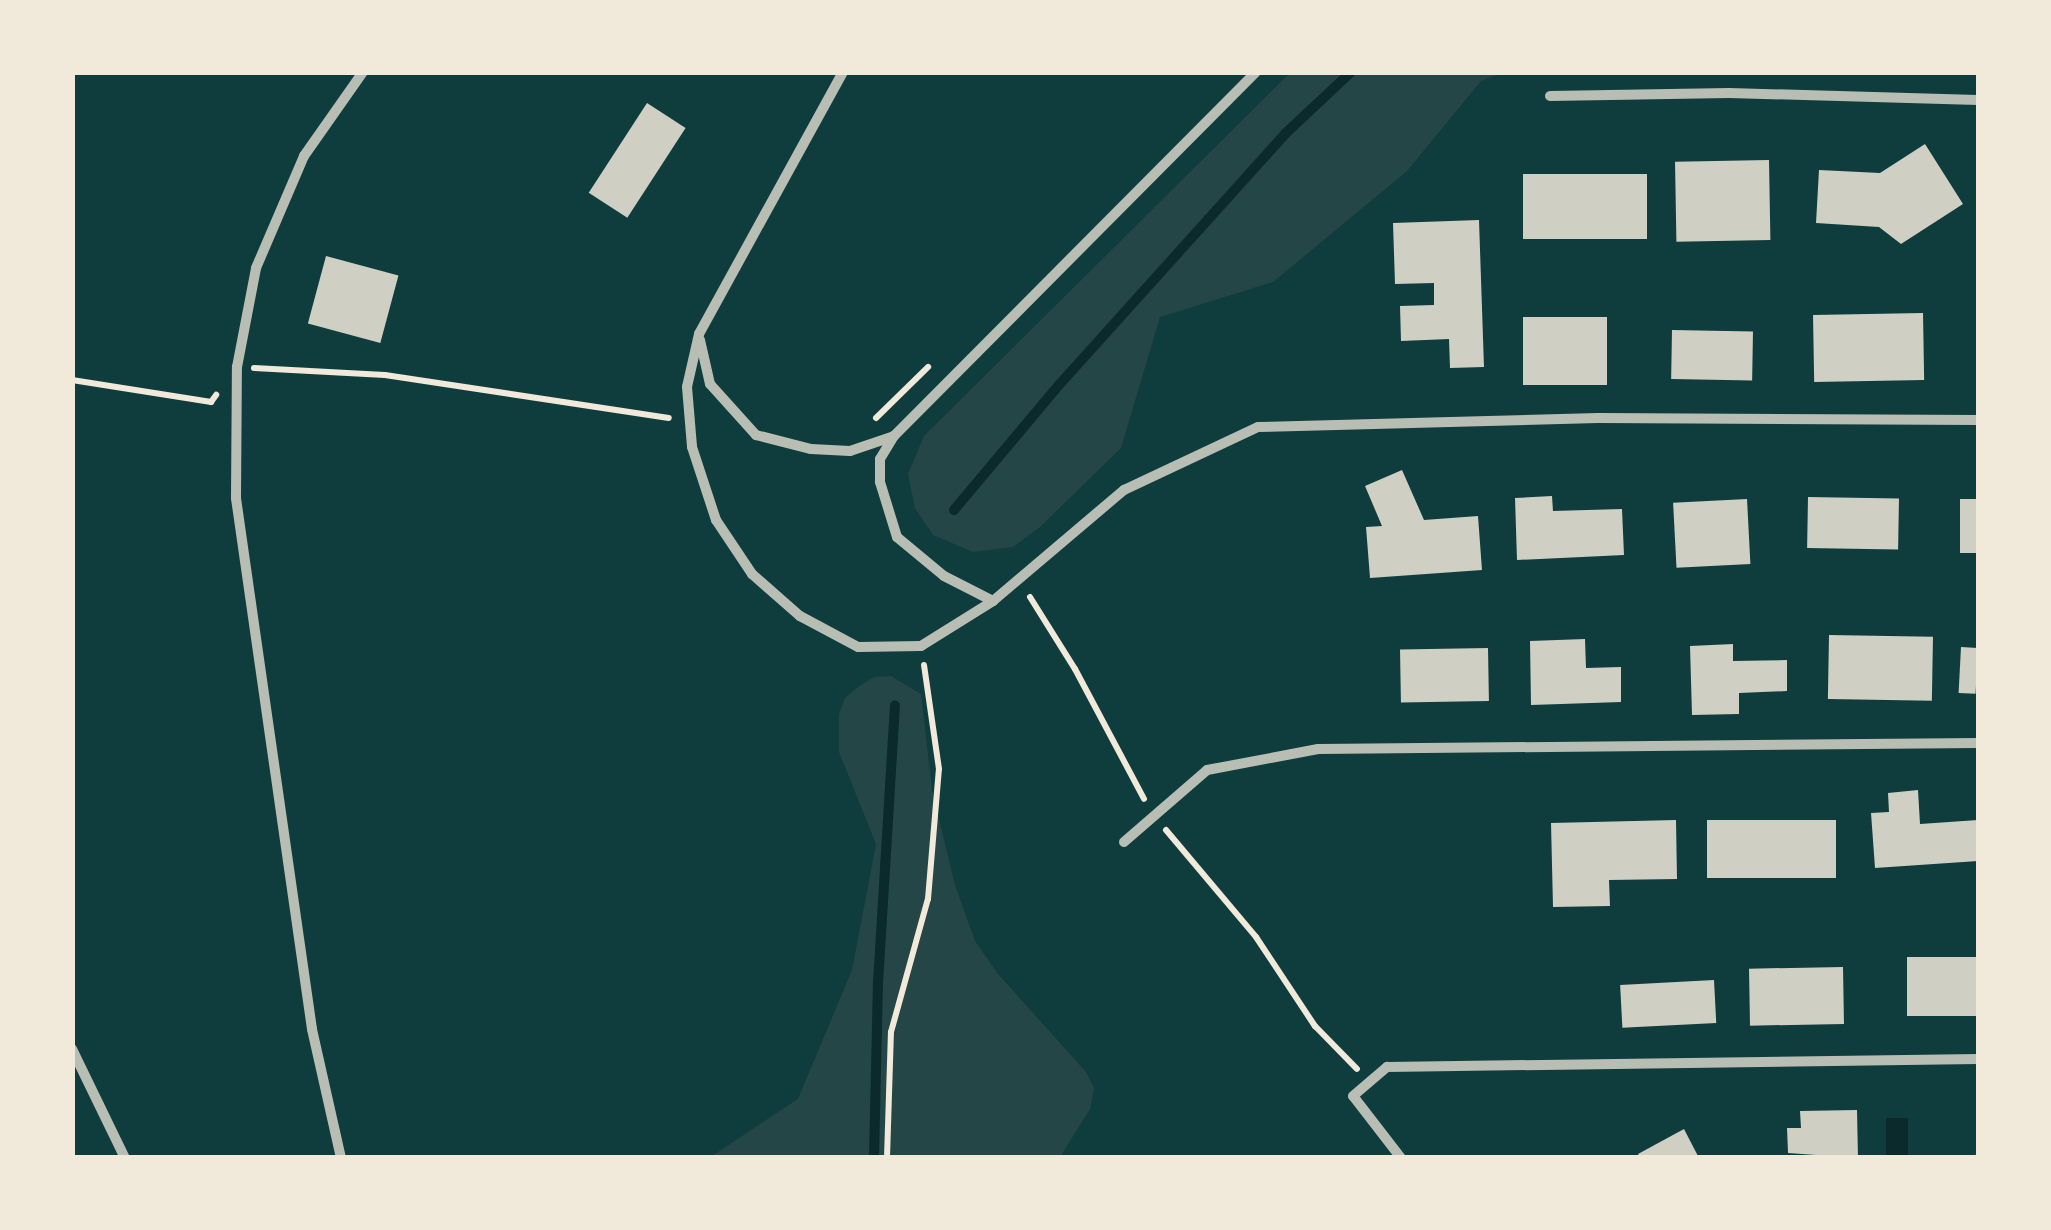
<!DOCTYPE html>
<style>
body{margin:0}
#map{position:relative;width:2051px;height:1230px;overflow:hidden;background:#0f3d3e;font-family:"Open Sans",sans-serif}
div>[style]{position:absolute}
[style*='--x']{left:calc(var(--x)*1px);top:calc(var(--y)*1px);width:calc(var(--w)*1px);rotate:calc(var(--a)*1deg)}
.green>*{inset:0;background:#244646}
.water>*{inset:0;background:#0a2a2b;transform-origin:0 0}
.stream>*{height:10px;margin:-5px;padding:0 5px;transform-origin:5px;border-radius:5px;background:#0a2a2b}
.building>*{inset:0;background:#cfcfc3;transform-origin:0 0}
.path>*{height:6px;margin:-3px;padding:0 3px;transform-origin:3px;border-radius:3px;background:#f1e9da}
.minor>*{height:10px;margin:-5px;padding:0 5px;transform-origin:5px;border-radius:5px;background:#b8beb3}
span{translate:-50% -50%;white-space:nowrap;text-align:center;line-height:1.15;-webkit-text-stroke:9px #f1e9da;paint-order:stroke}
.frame{position:absolute;inset:0;border:75px solid #f1e9da;pointer-events:none}
</style>
<div id="map">
<div class="green">
<i style="clip-path:polygon(1290px 73px,1502px 73px,1481px 81px,1407px 171px,1273px 282px,1160px 317px,1121px 448px,1040px 527px,1013px 547px,973px 552px,933px 535px,915px 508px,908px 474px,924px 436px)"></i>
<i style="clip-path:polygon(891px 676px,921px 694px,932px 790px,955px 885px,975px 941px,998px 974px,1086px 1072px,1094px 1088px,1090px 1109px,1060px 1157px,709px 1158px,798px 1099px,852px 970px,876px 844px,839px 752px,839px 714px,845px 698px,858px 687px,874px 677px)"></i>
</div>
<div class="water">
<i style="left:1908px;top:1118px;width:39px;height:22px;rotate:90deg"></i>
</div>
<div class="stream">
<i style="--x:954;--y:510;--w:163;--a:-50"></i>
<i style="--x:1059;--y:385;--w:339;--a:-48"></i>
<i style="--x:1286;--y:133;--w:89;--a:-43.2"></i>
<i style="--x:874;--y:1158;--w:175;--a:-88.7"></i>
<i style="--x:878;--y:983;--w:278;--a:-86.5"></i>
</div>
<div class="building">
<i style="left:647px;top:103px;width:46px;height:107px;rotate:33deg"></i>
<i style="clip-path:polygon(1925px 144px,1963px 204px,1901px 244px,1879px 227px,1816px 223px,1819px 170px,1880px 173px)"></i>
<i style="left:1769px;top:160px;width:80px;height:94px;rotate:89deg"></i>
<i style="left:1523px;top:174px;width:124px;height:65px"></i>
<i style="clip-path:polygon(1479px 220px,1484px 367px,1450px 368px,1449px 339px,1401px 341px,1400px 306px,1434px 305px,1434px 283px,1395px 284px,1393px 223px)"></i>
<i style="left:326px;top:256px;width:75px;height:70px;rotate:15deg"></i>
<i style="left:1923px;top:313px;width:67px;height:110px;rotate:89deg"></i>
<i style="left:1523px;top:317px;width:84px;height:68px"></i>
<i style="left:1672px;top:330px;width:81px;height:49px;rotate:1deg"></i>
<i style="clip-path:polygon(1402px 470px,1424px 520px,1478px 516px,1482px 570px,1370px 578px,1366px 527px,1382px 526px,1365px 486px)"></i>
<i style="clip-path:polygon(1552px 496px,1553px 511px,1622px 509px,1624px 555px,1517px 560px,1515px 498px)"></i>
<i style="left:1808px;top:497px;width:91px;height:51px;rotate:1deg"></i>
<i style="left:1747px;top:499px;width:65px;height:74px;rotate:87deg"></i>
<i style="left:1960px;top:499px;width:18px;height:54px"></i>
<i style="left:1829px;top:635px;width:104px;height:64px;rotate:1deg"></i>
<i style="clip-path:polygon(1585px 639px,1586px 668px,1621px 667px,1621px 702px,1531px 705px,1530px 641px)"></i>
<i style="clip-path:polygon(1733px 644px,1733px 661px,1787px 660px,1787px 691px,1739px 693px,1739px 714px,1692px 715px,1690px 646px)"></i>
<i style="left:1961px;top:647px;width:17px;height:46px;rotate:3deg"></i>
<i style="left:1488px;top:648px;width:53px;height:88px;rotate:89deg"></i>
<i style="clip-path:polygon(1918px 790px,1920px 824px,1978px 820px,1978px 861px,1875px 868px,1871px 813px,1889px 812px,1888px 793px)"></i>
<i style="clip-path:polygon(1676px 820px,1677px 879px,1609px 880px,1610px 906px,1553px 907px,1551px 823px)"></i>
<i style="left:1836px;top:820px;width:58px;height:129px;rotate:90deg"></i>
<i style="left:1978px;top:957px;width:59px;height:71px;rotate:90deg"></i>
<i style="left:1843px;top:967px;width:57px;height:94px;rotate:89deg"></i>
<i style="left:1714px;top:980px;width:43px;height:94px;rotate:87deg"></i>
<i style="clip-path:polygon(1857px 1110px,1858px 1158px,1788px 1153px,1787px 1128px,1801px 1128px,1800px 1111px)"></i>
<i style="clip-path:polygon(1684px 1129px,1699px 1158px,1640px 1158px,1638px 1154px)"></i>
</div>
<div class="path">
<i style="--x:254;--y:368;--w:131;--a:3.1"></i>
<i style="--x:385;--y:375;--w:287;--a:8.6"></i>
<i style="--x:72;--y:380;--w:141;--a:9"></i>
<i style="--x:211;--y:402;--w:9;--a:-54"></i>
<i style="--x:876;--y:418;--w:73;--a:-44.4"></i>
<i style="--x:1030;--y:597;--w:85;--a:58"></i>
<i style="--x:1075;--y:669;--w:147;--a:62"></i>
<i style="--x:1166;--y:830;--w:140;--a:49.9"></i>
<i style="--x:1256;--y:937;--w:107;--a:56.5"></i>
<i style="--x:1315;--y:1026;--w:60;--a:45.7"></i>
<i style="--x:887;--y:1158;--w:126;--a:-88.2"></i>
<i style="--x:891;--y:1032;--w:138;--a:-74.5"></i>
<i style="--x:928;--y:899;--w:130;--a:-85.2"></i>
<i style="--x:939;--y:769;--w:105;--a:-98.2"></i>
<i style="--x:1978;--y:1158;--w:1;--a:-90"></i>
</div>
<div class="minor">
<i style="--x:843;--y:72;--w:299;--a:118.8"></i>
<i style="--x:699;--y:334;--w:54;--a:102.8"></i>
<i style="--x:687;--y:387;--w:60;--a:85.2"></i>
<i style="--x:692;--y:447;--w:77;--a:71.8"></i>
<i style="--x:716;--y:520;--w:65;--a:56.3"></i>
<i style="--x:752;--y:574;--w:64;--a:41.2"></i>
<i style="--x:800;--y:616;--w:66;--a:28.1"></i>
<i style="--x:858;--y:647;--w:63;--a:-0.9"></i>
<i style="--x:921;--y:646;--w:85;--a:-32"></i>
<i style="--x:993;--y:601;--w:172;--a:-40.3"></i>
<i style="--x:1124;--y:490;--w:148;--a:-25.2"></i>
<i style="--x:1258;--y:427;--w:340;--a:-1.5"></i>
<i style="--x:1598;--y:418;--w:380;--a:0.3"></i>
<i style="--x:1550;--y:96;--w:179;--a:-1"></i>
<i style="--x:1729;--y:93;--w:249;--a:1.6"></i>
<i style="--x:700;--y:340;--w:45;--a:77.2"></i>
<i style="--x:710;--y:384;--w:69;--a:48"></i>
<i style="--x:756;--y:435;--w:57;--a:14.3"></i>
<i style="--x:811;--y:449;--w:39;--a:3"></i>
<i style="--x:850;--y:451;--w:46;--a:-18.8"></i>
<i style="--x:993;--y:601;--w:55;--a:-153"></i>
<i style="--x:944;--y:576;--w:61;--a:-140.3"></i>
<i style="--x:897;--y:537;--w:58;--a:-107.2"></i>
<i style="--x:880;--y:482;--w:23;--a:-90"></i>
<i style="--x:880;--y:459;--w:27;--a:-59"></i>
<i style="--x:894;--y:436;--w:513;--a:-45.16"></i>
<i style="--x:1124;--y:842;--w:110;--a:-40.9"></i>
<i style="--x:1207;--y:770;--w:113;--a:-10.7"></i>
<i style="--x:1318;--y:749;--w:660;--a:-0.52"></i>
<i style="--x:72;--y:1049;--w:121;--a:64.1"></i>
<i style="--x:341;--y:1158;--w:132;--a:-102.7"></i>
<i style="--x:312;--y:1029;--w:536;--a:-98.15"></i>
<i style="--x:236;--y:498;--w:131;--a:-89.6"></i>
<i style="--x:237;--y:367;--w:101;--a:-79.1"></i>
<i style="--x:256;--y:268;--w:122;--a:-66.8"></i>
<i style="--x:304;--y:156;--w:103;--a:-54.9"></i>
<i style="--x:1401;--y:1158;--w:78;--a:-127.7"></i>
<i style="--x:1353;--y:1096;--w:45;--a:-40.5"></i>
<i style="--x:1387;--y:1067;--w:591;--a:-0.78"></i>
</div>
<div class="frame"></div>
</div>
